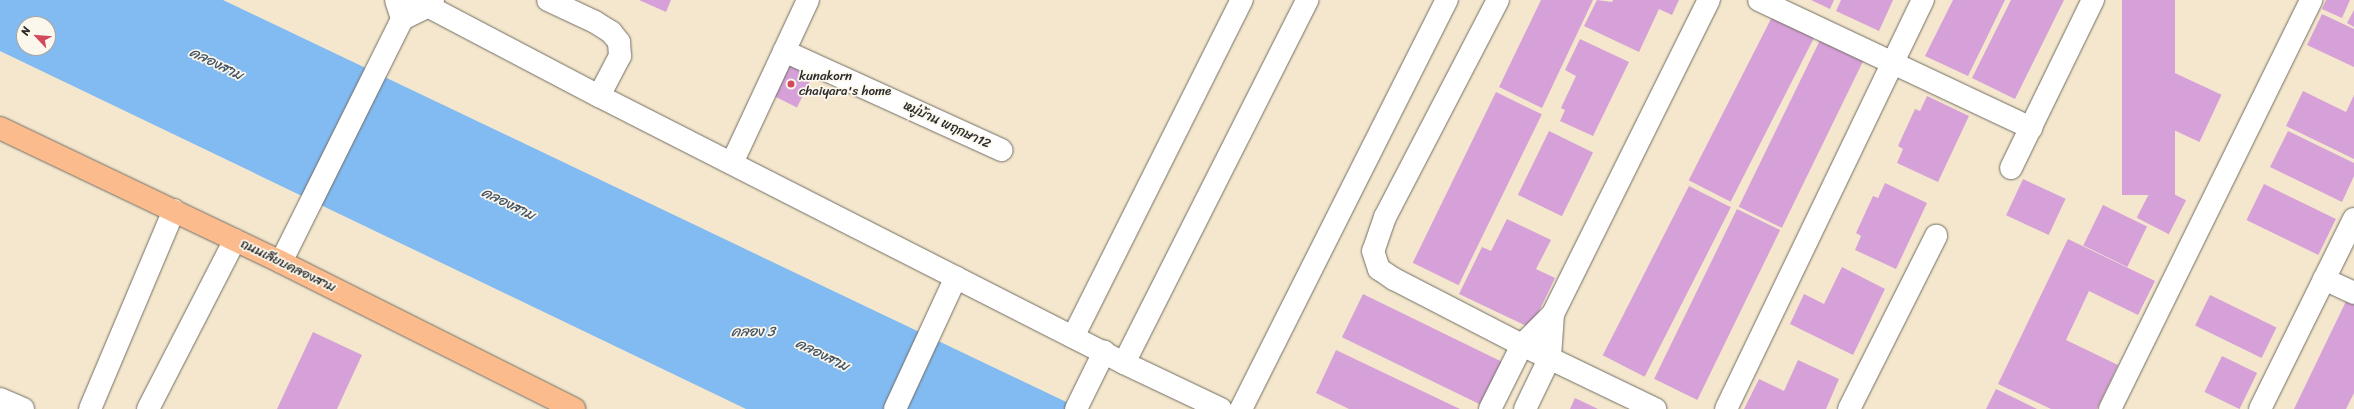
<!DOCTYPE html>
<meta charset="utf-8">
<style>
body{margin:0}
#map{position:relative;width:2354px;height:409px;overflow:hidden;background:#f4e7cd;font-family:Sriracha,"Playpen Sans Thai",sans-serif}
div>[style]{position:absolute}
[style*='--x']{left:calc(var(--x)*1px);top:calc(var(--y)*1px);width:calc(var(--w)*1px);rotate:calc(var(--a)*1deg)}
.water>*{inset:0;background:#82baf2}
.building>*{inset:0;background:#d6a1d8;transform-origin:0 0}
.roads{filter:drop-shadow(0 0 1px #716d64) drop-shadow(0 0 1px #716d64)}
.minor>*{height:22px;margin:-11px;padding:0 11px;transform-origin:11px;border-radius:11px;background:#fff}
.major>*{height:22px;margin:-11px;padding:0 11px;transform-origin:11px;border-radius:11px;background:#fbbb8d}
.dots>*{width:11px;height:11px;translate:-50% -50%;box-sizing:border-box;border:2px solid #fbf7ec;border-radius:50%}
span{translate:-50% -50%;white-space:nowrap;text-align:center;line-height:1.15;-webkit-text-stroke:3.5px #fbf7ec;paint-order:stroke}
.poi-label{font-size:13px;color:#2b2b2b}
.left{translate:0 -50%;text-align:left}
.street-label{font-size:13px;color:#2b2b2b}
.water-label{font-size:14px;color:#455667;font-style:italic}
.north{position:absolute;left:16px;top:16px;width:40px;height:40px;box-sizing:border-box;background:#fbf7ec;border:1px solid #a8a59f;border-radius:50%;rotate:296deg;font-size:11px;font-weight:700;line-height:16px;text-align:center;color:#2b2b2b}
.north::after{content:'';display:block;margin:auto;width:14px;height:18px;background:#d1495b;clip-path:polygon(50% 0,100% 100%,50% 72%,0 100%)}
</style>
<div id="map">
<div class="water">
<i style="clip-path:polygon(evenodd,0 0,223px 0,1081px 409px,746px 409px,0 51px,0 0,24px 24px,48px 24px,48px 48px,24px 48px,24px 24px)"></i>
</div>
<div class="building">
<i style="clip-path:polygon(639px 0,671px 0,666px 12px)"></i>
<i style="clip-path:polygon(1541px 0,1593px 0,1542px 108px,1499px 87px)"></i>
<i style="clip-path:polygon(1597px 0,1612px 2px,1613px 0,1679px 0,1672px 15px,1659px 9px,1639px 52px,1584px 26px)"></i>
<i style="clip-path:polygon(1811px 0,1834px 0,1830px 9px)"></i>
<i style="clip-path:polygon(1841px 0,1893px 0,1879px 31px,1836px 11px)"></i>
<i style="clip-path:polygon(1953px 0,2005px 0,1968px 76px,1925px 56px)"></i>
<i style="clip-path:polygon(2011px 0,2064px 0,2015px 99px,1972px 78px)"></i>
<i style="left:2122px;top:0;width:53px;height:195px"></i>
<i style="clip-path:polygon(2326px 0,2350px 0,2342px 18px,2322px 9px)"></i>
<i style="clip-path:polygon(2354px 10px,2354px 27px,2347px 23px)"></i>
<i style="left:1775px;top:11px;width:47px;height:190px;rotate:27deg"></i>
<i style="clip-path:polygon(2322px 14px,2354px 29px,2354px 67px,2307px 45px)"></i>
<i style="left:1822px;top:36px;width:48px;height:190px;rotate:26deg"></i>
<i style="clip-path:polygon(1580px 39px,1629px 62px,1593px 136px,1560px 121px,1565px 110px,1561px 108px,1576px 76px,1565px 70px)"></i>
<i style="left:784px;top:61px;width:32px;height:36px;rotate:26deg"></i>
<i style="left:2149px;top:61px;width:80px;height:52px;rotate:25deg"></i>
<i style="clip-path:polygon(2303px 91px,2346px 112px,2354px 95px,2354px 159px,2286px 126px)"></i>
<i style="left:1496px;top:92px;width:51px;height:190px;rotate:26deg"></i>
<i style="clip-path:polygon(1927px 96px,1969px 116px,1938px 182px,1897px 163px,1903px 149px,1898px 146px,1915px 109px,1920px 111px)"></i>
<i style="left:1549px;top:131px;width:49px;height:71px;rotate:26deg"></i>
<i style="clip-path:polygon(2288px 131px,2354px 163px,2354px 176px,2342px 202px,2270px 167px)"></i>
<i style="left:2023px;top:179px;width:47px;height:40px;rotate:25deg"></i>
<i style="clip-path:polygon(1885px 183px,1927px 203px,1896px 269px,1855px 250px,1861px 236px,1856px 233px,1873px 196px,1878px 198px)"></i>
<i style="left:2154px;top:184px;width:36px;height:38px;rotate:27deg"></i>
<i style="left:2264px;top:184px;width:80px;height:40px;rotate:26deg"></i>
<i style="left:1689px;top:186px;width:47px;height:190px;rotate:27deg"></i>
<i style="left:2103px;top:205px;width:49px;height:45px;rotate:26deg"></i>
<i style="left:1737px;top:209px;width:48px;height:189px;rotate:26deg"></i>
<i style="clip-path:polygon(1507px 219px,1551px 240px,1536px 269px,1555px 278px,1531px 328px,1459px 294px,1482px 247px,1491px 251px)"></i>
<i style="clip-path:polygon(2068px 239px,2155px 281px,2138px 315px,2089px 291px,2066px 340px,2118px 365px,2097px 409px,2051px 409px,1998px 384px)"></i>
<i style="clip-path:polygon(1842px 267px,1885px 289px,1853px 355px,1790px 324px,1804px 294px,1824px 304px)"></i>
<i style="clip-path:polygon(2350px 293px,2354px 295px,2354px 393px,2346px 409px,2294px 409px)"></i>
<i style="left:1363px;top:294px;width:155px;height:48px;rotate:26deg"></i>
<i style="left:2210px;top:295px;width:74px;height:34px;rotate:26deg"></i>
<i style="clip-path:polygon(313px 332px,362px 355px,337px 409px,277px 409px)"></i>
<i style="clip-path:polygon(1336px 350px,1460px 409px,1349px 409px,1316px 393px)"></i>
<i style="left:2222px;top:356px;width:39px;height:40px;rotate:26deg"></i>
<i style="clip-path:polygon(1798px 360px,1839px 379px,1826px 409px,1744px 409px,1759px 379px,1784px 391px)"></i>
<i style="clip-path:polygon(1996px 389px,2037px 409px,1986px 409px)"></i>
<i style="clip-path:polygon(1575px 398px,1598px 409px,1570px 409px)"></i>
</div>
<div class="roads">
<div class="minor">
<i style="--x:396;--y:0;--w:20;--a:72"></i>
<i style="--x:416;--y:0;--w:207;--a:27.7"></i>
<i style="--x:599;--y:96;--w:589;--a:26.96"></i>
<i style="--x:1124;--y:363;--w:107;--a:25.4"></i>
<i style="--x:548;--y:0;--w:52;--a:25.1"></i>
<i style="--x:595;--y:22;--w:19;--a:32"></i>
<i style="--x:611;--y:32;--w:13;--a:51"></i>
<i style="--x:619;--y:42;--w:14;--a:86"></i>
<i style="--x:620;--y:56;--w:45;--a:117.7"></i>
<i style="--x:1498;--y:0;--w:245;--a:117.5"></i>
<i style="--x:1385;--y:217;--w:36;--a:109"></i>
<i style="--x:1373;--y:251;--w:19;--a:72"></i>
<i style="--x:1379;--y:269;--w:18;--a:34"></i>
<i style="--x:1394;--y:279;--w:144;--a:27.3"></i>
<i style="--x:1522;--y:345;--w:148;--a:25.7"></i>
<i style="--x:1759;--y:0;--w:301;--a:25.2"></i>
<i style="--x:784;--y:51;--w:239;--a:24.5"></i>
<i style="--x:732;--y:163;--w:180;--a:-65"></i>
<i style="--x:2011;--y:168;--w:187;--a:-64"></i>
<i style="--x:281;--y:262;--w:271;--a:-63.5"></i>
<i style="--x:402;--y:19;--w:30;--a:-26"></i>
<i style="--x:429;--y:6;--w:7;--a:-56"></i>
<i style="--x:2324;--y:279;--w:33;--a:25"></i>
<i style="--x:1073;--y:337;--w:377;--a:-63.4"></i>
<i style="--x:1124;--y:363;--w:407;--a:-63.2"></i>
<i style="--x:0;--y:399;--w:25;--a:23"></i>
<i style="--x:90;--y:409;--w:216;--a:-67.1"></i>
<i style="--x:148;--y:409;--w:190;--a:-62.8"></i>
<i style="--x:895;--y:409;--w:145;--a:-65.2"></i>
<i style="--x:1076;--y:409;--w:64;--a:-63.8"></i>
<i style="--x:1241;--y:409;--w:458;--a:-63.3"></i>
<i style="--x:1490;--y:409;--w:72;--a:-63.4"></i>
<i style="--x:1522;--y:345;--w:44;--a:-45"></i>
<i style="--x:1553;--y:314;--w:351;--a:-63.6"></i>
<i style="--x:1525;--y:409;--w:58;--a:-64.3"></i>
<i style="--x:1550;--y:357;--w:43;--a:-86"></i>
<i style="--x:1726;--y:409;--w:454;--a:-64.3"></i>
<i style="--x:1849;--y:409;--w:194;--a:-63.3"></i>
<i style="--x:2110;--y:409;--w:456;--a:-63.8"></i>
<i style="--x:2260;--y:409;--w:212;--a:-63.7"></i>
</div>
<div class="major">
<i style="--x:0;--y:128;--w:311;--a:25.5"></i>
<i style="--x:281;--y:262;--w:328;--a:26.6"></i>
</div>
</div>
<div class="dots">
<i style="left:791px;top:84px;background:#d1495b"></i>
</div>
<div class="poi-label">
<span class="left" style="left:799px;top:84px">kunakorn<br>chaiyara's home</span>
</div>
<div class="street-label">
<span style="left:947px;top:125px;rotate:25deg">หมู่บ้าน พฤกษา12</span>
<span style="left:288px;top:266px;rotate:26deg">ถนนเลียบคลองสาม</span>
</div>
<div class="water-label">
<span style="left:216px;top:64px;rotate:26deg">คลองสาม</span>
<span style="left:508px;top:204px;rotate:26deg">คลองสาม</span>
<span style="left:753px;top:332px">คลอง 3</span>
<span style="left:822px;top:355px;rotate:26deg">คลองสาม</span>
</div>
<div class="north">N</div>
</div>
